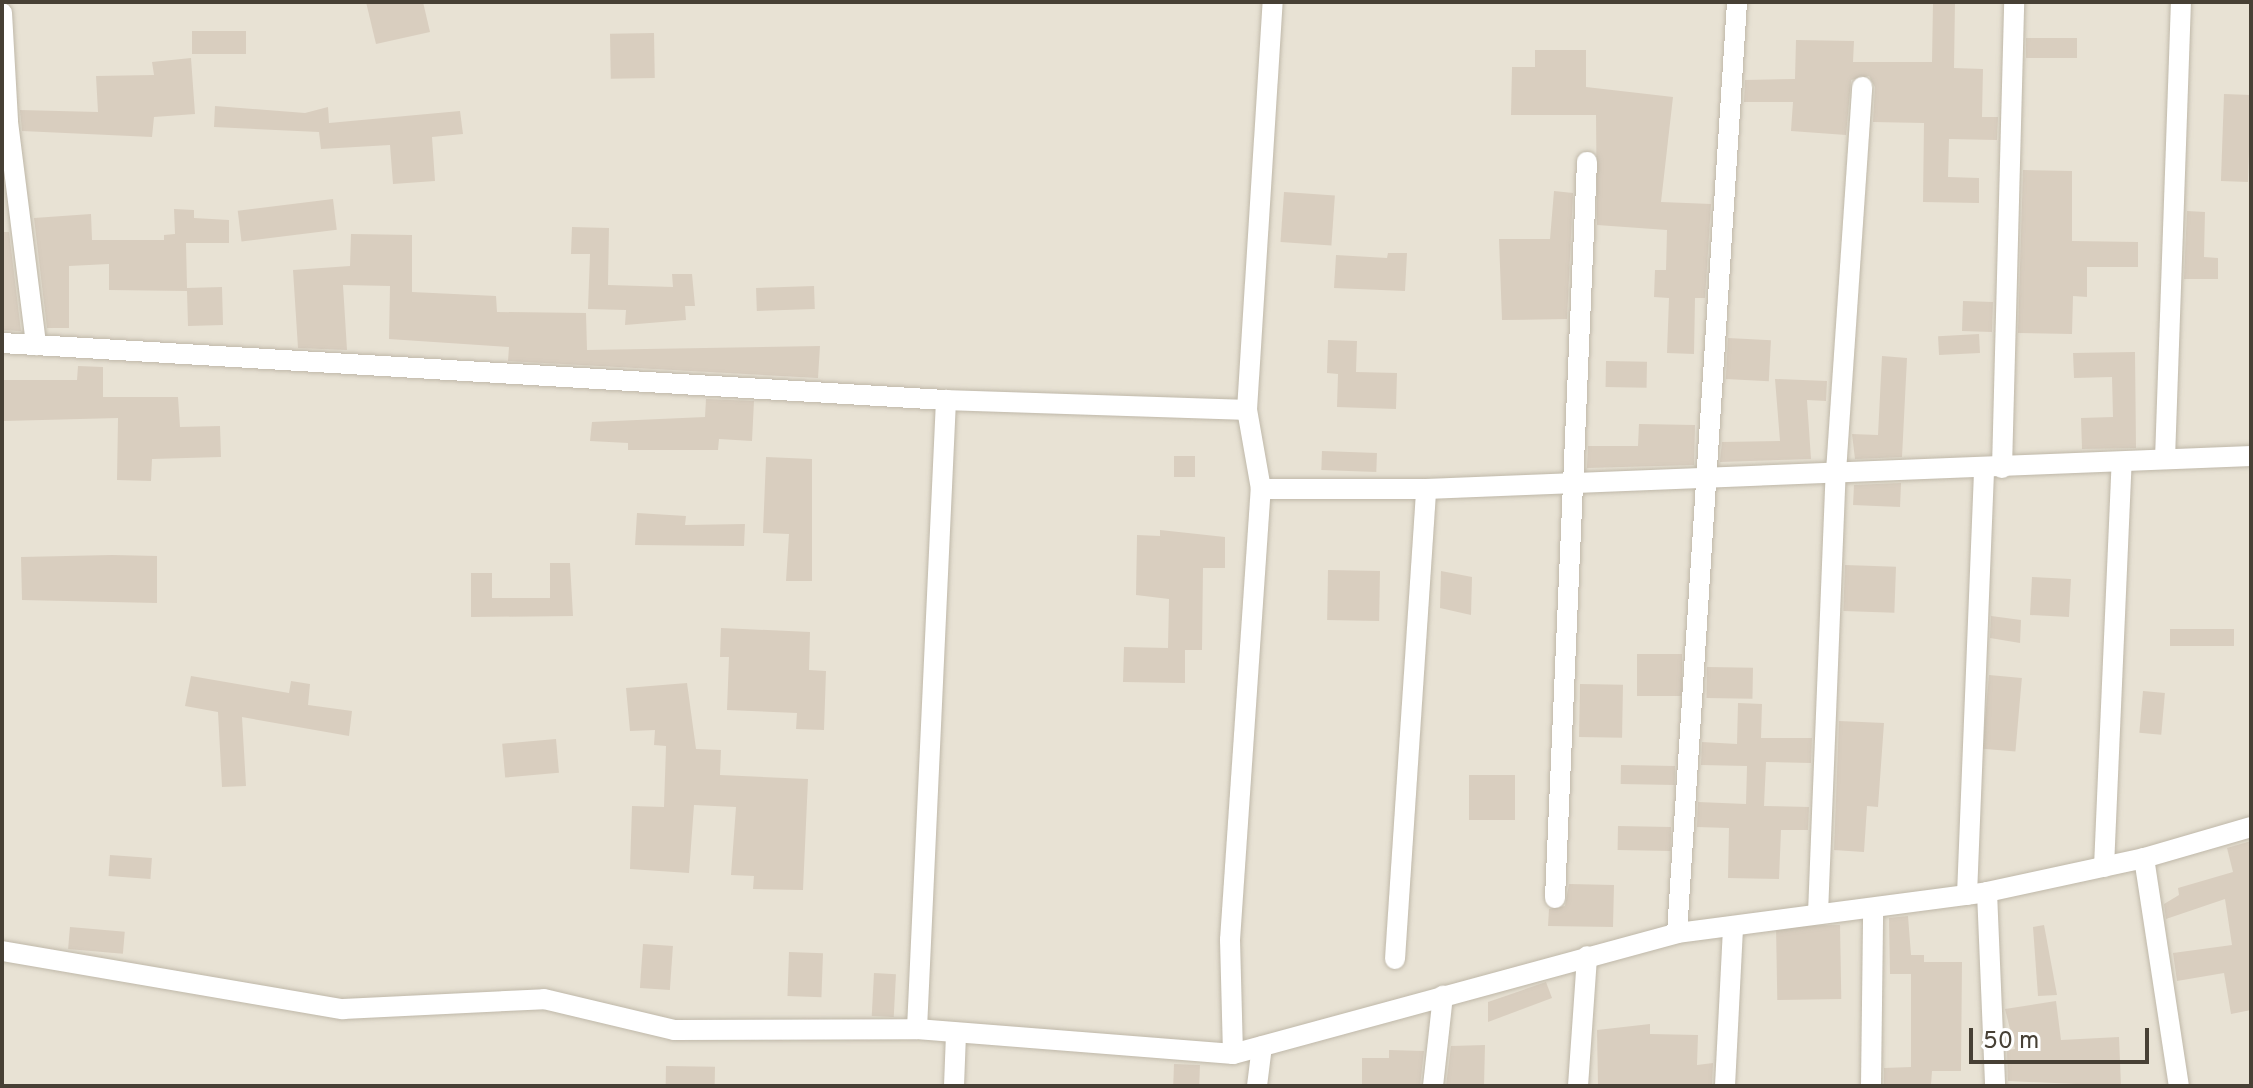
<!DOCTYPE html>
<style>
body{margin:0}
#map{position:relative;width:2253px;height:1088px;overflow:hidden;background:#f4f0e7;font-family:Overpass,sans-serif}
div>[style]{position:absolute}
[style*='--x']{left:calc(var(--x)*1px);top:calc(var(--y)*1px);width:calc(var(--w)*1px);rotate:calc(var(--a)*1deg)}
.residential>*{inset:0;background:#e8e2d4;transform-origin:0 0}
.building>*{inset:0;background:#d9cebf;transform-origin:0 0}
.roads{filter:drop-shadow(0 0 2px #bfb8a9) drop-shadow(0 0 2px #bfb8a9)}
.minor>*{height:20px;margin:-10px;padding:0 10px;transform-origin:10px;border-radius:10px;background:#fff}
span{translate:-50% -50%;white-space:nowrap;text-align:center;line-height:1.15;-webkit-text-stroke:6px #fff;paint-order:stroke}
.frame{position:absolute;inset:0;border:4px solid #474035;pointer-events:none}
.scale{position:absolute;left:1969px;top:1028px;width:180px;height:36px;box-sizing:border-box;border:4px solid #474035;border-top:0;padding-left:10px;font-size:24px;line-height:28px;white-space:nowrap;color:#474035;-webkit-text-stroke:6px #fff;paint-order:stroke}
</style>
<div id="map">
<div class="residential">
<i style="left:2px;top:2px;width:2249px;height:1084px"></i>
</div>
<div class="building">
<i style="clip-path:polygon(366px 2px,423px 2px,430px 32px,376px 44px)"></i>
<i style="clip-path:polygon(1933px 2px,1955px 2px,1954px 68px,1983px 69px,1982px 117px,1998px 117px,1997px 140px,1949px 139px,1948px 177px,1979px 178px,1979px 203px,1923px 202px,1924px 123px,1873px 122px,1875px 87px,1869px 76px,1851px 80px,1846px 135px,1791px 131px,1793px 102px,1744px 102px,1745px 80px,1795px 79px,1796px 40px,1854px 41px,1853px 62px,1932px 62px)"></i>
<i style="left:246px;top:31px;width:23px;height:54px;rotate:90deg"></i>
<i style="left:654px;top:33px;width:45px;height:44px;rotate:89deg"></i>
<i style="left:2026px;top:38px;width:51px;height:20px"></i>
<i style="clip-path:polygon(1535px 50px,1586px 50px,1586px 87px,1673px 97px,1661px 202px,1711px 204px,1705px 298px,1695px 298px,1694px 354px,1667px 353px,1669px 298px,1654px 297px,1655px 270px,1666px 270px,1667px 230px,1597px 225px,1596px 115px,1511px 115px,1512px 67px,1535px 67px)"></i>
<i style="clip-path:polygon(191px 58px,195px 114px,154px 117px,152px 137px,22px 131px,20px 110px,98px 112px,96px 76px,154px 75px,152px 62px)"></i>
<i style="left:2224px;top:94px;width:27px;height:87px;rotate:2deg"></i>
<i style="clip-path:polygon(215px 106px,305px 113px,328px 107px,329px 123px,460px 111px,463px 134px,432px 137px,435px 181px,393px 184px,390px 145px,321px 149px,319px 132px,214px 127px)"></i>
<i style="clip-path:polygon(2023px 170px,2072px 171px,2072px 241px,2138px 242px,2138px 267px,2087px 267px,2087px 297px,2073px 296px,2072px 334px,2018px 333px)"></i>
<i style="clip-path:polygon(1554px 191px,1573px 193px,1567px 319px,1502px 320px,1499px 239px,1550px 239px)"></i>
<i style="left:1284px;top:192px;width:51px;height:50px;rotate:4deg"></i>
<i style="left:333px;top:199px;width:31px;height:96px;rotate:83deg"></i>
<i style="clip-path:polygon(174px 209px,194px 210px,194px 218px,229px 220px,229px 243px,186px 243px,187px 288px,222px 287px,223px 325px,188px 326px,187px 291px,109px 290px,109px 264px,69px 266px,69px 328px,47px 328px,34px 218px,91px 214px,92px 240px,164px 240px,164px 235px,175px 234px)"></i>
<i style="clip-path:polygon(2187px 211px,2205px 212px,2204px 257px,2218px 258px,2218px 279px,2184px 279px)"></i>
<i style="clip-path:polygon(572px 227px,609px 228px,608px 285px,673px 287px,672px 274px,692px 274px,695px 306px,685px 306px,686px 320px,625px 325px,626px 310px,588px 309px,590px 254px,571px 254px)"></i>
<i style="clip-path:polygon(2px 232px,9px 232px,21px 331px,2px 330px)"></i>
<i style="clip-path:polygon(351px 234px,412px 235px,412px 292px,496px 296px,497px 312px,586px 313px,587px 350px,820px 346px,818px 378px,508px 361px,509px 347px,389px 339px,390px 286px,343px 285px,347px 350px,298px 348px,293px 270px,350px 266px)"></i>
<i style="clip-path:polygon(1388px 253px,1407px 253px,1405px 291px,1334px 288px,1336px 255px,1387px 258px)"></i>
<i style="left:814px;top:286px;width:23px;height:58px;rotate:88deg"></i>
<i style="left:1993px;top:302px;width:30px;height:30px;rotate:92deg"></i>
<i style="left:1979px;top:334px;width:19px;height:41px;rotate:87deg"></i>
<i style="left:1728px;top:338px;width:43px;height:41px;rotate:3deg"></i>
<i style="clip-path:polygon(1328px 340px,1357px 341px,1356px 372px,1397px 373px,1396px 409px,1337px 407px,1338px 374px,1327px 373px)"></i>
<i style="clip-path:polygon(2135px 352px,2136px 448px,2082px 449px,2081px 418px,2113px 417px,2112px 377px,2074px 378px,2073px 353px)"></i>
<i style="clip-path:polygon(1882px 356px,1907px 358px,1902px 457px,1855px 459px,1852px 434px,1878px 435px)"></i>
<i style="left:1606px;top:361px;width:41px;height:26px;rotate:1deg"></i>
<i style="clip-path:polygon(78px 366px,103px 367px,103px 397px,178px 397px,180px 427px,220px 426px,221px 457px,152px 459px,151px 481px,117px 480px,118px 418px,4px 421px,3px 380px,77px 380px)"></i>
<i style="clip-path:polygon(1775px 379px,1827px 381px,1826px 401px,1807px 400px,1811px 459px,1720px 462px,1722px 442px,1780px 441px)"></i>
<i style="clip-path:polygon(706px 399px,754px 401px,752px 441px,719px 439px,718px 450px,628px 450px,628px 443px,590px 441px,592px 422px,705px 417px)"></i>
<i style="clip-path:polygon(1639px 424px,1695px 425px,1694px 465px,1587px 468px,1588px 446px,1638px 446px)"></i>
<i style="left:1322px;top:451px;width:55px;height:19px;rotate:2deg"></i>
<i style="left:1174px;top:456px;width:21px;height:21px"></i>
<i style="clip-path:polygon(766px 457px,812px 459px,812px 581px,786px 581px,789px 534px,763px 533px)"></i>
<i style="clip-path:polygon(1901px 483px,1900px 507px,1853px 505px,1854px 485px)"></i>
<i style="clip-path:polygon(637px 513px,686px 516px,685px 525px,745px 524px,744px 546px,635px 545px)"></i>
<i style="clip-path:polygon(1160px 530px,1225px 537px,1225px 568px,1203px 568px,1202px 650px,1185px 650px,1185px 683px,1123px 682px,1124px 647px,1168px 648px,1169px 599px,1136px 595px,1137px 535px,1160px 536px)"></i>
<i style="clip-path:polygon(112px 555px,157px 556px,157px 603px,22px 600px,21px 557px)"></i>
<i style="clip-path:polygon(550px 563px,570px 563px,573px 616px,471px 617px,471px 573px,492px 573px,492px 598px,550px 598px)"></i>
<i style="left:1845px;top:565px;width:51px;height:46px;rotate:2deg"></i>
<i style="left:1328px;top:570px;width:52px;height:50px;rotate:1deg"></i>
<i style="clip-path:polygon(1441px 571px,1472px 577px,1471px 615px,1440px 608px)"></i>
<i style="left:2032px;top:577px;width:39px;height:38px;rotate:3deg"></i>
<i style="clip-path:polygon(1991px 616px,2021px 620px,2020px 643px,1990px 638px)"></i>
<i style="clip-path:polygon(721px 628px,810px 632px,809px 670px,826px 671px,824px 730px,796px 729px,797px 713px,727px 710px,729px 657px,720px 657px)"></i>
<i style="left:2170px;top:629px;width:64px;height:17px"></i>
<i style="left:1637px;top:654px;width:45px;height:42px"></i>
<i style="left:1707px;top:667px;width:46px;height:31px;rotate:1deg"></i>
<i style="left:1989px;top:675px;width:33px;height:74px;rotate:5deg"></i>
<i style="clip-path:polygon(191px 676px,289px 693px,291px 681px,310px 684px,308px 705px,352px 711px,349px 736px,242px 717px,246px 786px,222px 787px,218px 712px,185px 706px)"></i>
<i style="clip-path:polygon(687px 683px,696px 749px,721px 750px,720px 775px,808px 779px,803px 890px,753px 889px,754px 876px,731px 875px,736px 807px,694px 805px,689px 873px,630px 869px,632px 806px,664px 807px,666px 746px,654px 745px,655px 730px,630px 731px,626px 688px)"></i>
<i style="left:1580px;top:684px;width:43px;height:53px;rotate:1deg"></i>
<i style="left:2143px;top:691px;width:22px;height:42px;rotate:5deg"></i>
<i style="clip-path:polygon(1738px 703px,1762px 704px,1761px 738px,1812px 738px,1811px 763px,1766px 762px,1764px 806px,1809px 807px,1808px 830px,1781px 830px,1779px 879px,1728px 878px,1729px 828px,1697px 827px,1698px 802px,1746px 804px,1747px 766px,1701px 765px,1702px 742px,1737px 744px)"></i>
<i style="clip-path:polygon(1839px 721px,1884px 723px,1878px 807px,1867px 806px,1864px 852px,1834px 850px)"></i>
<i style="left:556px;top:739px;width:34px;height:54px;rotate:85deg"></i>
<i style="left:1621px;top:765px;width:54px;height:19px;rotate:1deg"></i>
<i style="left:1469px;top:775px;width:46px;height:45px"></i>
<i style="left:1618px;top:826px;width:53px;height:24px;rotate:1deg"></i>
<i style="clip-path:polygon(2251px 841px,2251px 1010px,2231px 1014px,2224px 973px,2177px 981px,2173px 953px,2232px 945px,2225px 899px,2166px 919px,2164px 904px,2179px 895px,2178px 888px,2233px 872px,2227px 848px)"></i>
<i style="left:110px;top:855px;width:42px;height:21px;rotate:4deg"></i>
<i style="clip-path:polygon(1569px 884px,1614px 885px,1613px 927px,1548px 926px,1549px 909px,1565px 906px)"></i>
<i style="clip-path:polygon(1908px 916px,1911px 955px,1924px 955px,1924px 962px,1962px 962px,1961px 1071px,1932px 1071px,1931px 1085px,1884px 1085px,1884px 1068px,1911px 1067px,1911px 974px,1890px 974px,1889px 918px)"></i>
<i style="left:1840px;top:925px;width:74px;height:64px;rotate:89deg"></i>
<i style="clip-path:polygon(2044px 925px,2057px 995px,2038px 996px,2033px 927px)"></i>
<i style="left:70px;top:927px;width:55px;height:22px;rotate:5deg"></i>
<i style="left:643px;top:944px;width:30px;height:44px;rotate:4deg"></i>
<i style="left:789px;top:952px;width:34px;height:44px;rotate:2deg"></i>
<i style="left:874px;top:973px;width:22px;height:43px;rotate:3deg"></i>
<i style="clip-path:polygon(1546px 982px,1552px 998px,1488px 1022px,1488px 1002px)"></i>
<i style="clip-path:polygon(2056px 1001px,2061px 1040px,2119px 1037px,2121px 1086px,2008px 1081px,2007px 1050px,2015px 1049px,2005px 1009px)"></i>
<i style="clip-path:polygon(1650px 1024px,1650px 1034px,1698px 1035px,1697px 1065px,1713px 1063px,1712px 1086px,1598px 1086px,1597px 1030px)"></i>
<i style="clip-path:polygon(1485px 1045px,1484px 1086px,1446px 1086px,1451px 1046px)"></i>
<i style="clip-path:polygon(1389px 1050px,1424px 1051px,1420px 1086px,1362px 1086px,1362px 1058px,1389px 1058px)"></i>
<i style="left:1174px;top:1064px;width:26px;height:22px;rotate:2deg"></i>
<i style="left:666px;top:1066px;width:49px;height:20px;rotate:1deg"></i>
</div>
<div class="roads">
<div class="minor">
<i style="--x:2;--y:13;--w:109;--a:86.8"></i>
<i style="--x:8;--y:122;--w:225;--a:82.8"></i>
<i style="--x:2;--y:343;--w:946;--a:3.46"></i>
<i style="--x:946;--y:400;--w:301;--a:1.9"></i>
<i style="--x:2165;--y:459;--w:457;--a:-88"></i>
<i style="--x:2002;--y:468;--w:466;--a:-88.5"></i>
<i style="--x:1261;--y:489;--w:165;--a:0"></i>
<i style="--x:1426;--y:489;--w:826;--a:-2.29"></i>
<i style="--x:2144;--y:858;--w:231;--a:81.3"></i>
<i style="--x:2104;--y:867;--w:405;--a:-87.5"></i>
<i style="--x:1987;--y:892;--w:194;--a:87.6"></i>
<i style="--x:1967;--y:895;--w:428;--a:-87.7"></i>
<i style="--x:1555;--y:898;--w:737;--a:-87.51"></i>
<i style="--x:1818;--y:913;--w:441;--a:-87.7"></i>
<i style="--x:1836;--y:472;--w:386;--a:-86.1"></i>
<i style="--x:1677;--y:933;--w:933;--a:-86.31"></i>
<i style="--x:2;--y:951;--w:346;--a:9.7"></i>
<i style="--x:343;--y:1009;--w:201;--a:-2.8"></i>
<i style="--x:544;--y:999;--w:134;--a:13.4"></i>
<i style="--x:674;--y:1030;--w:243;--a:-0.2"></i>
<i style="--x:917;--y:1029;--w:317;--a:4.5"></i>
<i style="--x:1233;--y:1054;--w:460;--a:-15.2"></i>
<i style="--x:1677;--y:933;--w:313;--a:-7.5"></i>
<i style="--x:1987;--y:892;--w:161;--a:-12.2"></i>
<i style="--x:2144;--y:858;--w:111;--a:-16.2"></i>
<i style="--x:1395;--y:959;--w:471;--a:-86.2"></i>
<i style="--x:917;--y:1029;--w:630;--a:-87.36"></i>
<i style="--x:1233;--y:1054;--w:114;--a:-91.5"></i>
<i style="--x:1230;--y:940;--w:452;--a:-86.1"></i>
<i style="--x:1261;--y:489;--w:80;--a:-100"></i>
<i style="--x:1247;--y:410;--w:409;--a:-86.4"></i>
<i style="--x:954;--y:1086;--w:52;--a:-87.8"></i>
<i style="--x:1257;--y:1086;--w:40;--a:-82.9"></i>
<i style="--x:1433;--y:1086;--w:91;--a:-83.7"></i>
<i style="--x:1578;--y:1086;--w:130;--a:-86"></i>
<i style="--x:1725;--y:1086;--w:157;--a:-87.1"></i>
<i style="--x:1871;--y:1086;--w:176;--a:-89.3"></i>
</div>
</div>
<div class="frame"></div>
<div class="scale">50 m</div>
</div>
